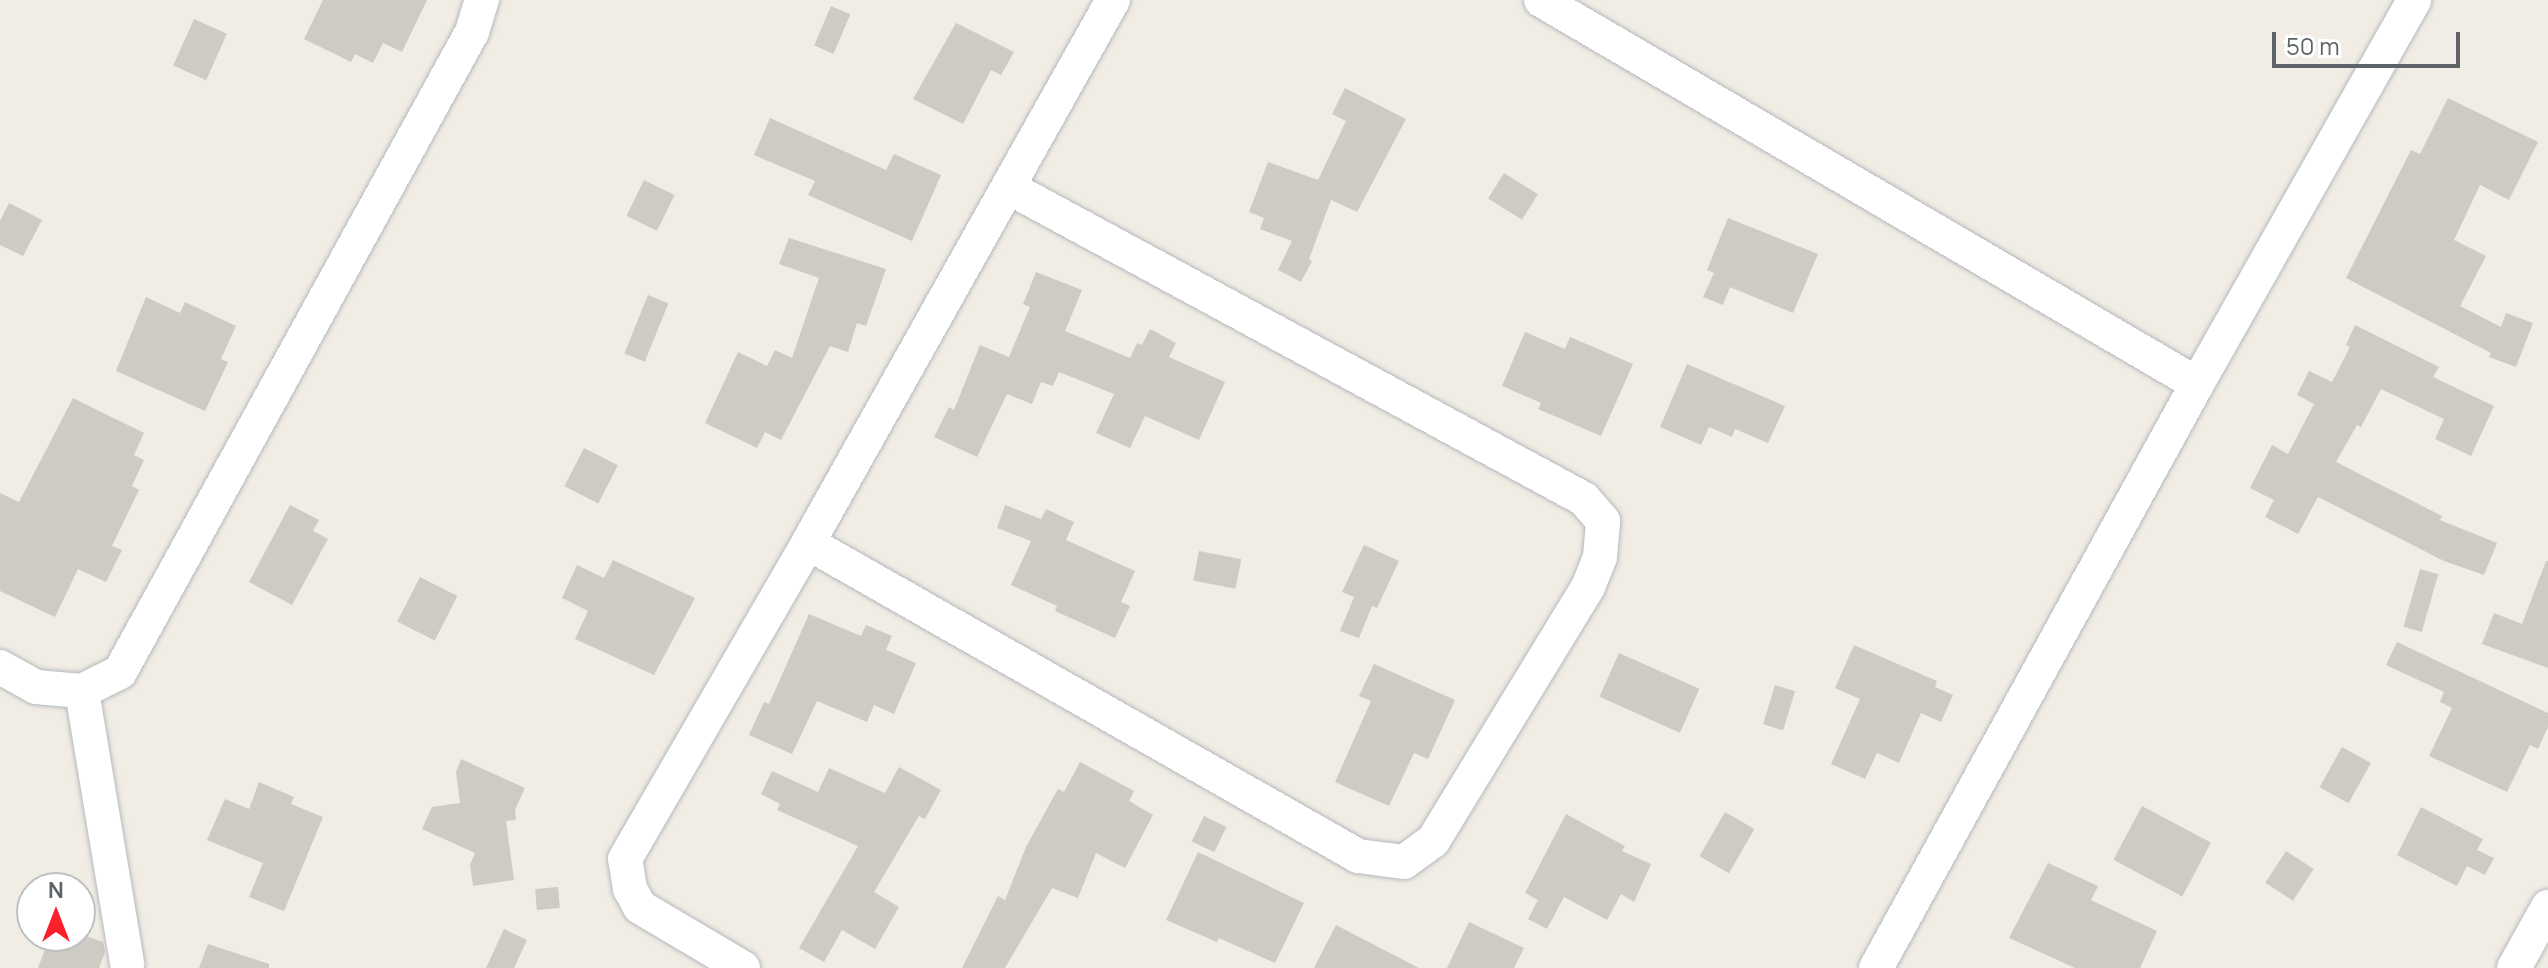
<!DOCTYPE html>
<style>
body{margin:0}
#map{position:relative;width:2548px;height:968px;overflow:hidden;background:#f1ede5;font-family:Manrope,sans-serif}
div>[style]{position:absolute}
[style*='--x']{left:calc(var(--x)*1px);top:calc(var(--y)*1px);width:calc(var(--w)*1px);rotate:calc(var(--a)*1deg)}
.building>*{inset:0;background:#cecac4;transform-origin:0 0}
.roads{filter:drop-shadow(0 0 2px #b6b9bd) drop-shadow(0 0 2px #b6b9bd)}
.minor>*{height:34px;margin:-17px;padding:0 17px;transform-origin:17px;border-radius:17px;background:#fff}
span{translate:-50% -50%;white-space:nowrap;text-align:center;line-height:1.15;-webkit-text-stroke:8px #fff;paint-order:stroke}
.north{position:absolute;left:16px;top:872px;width:80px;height:80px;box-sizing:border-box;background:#fff;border:2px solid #bec1c2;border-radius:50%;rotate:0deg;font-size:22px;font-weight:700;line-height:32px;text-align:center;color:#5d6367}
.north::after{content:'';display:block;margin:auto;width:28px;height:36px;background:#fb212b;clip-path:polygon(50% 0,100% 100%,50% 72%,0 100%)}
.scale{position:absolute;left:2272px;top:32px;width:188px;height:36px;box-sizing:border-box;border:4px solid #5d6367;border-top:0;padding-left:10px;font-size:24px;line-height:28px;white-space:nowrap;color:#5d6367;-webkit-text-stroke:6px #fff;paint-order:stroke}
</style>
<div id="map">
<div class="building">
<i style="clip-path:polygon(323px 0,427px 0,402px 52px,383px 43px,373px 63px,355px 54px,351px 62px,304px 39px)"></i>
<i style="left:831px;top:6px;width:21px;height:43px;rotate:23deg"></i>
<i style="left:194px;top:19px;width:36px;height:51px;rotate:24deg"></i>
<i style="clip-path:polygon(956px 23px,1014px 52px,1001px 75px,991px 70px,963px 124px,913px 99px)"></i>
<i style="clip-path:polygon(1345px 88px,1406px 119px,1357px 212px,1331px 200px,1309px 259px,1312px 261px,1301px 282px,1278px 270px,1292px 241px,1260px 229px,1264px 218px,1249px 212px,1268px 162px,1318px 180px,1346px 121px,1332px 114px)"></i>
<i style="clip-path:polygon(2448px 98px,2538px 142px,2509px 200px,2480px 185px,2454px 240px,2486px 256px,2460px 306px,2501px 327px,2506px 313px,2533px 323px,2516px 367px,2489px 357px,2491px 353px,2346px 278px,2411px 150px,2420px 154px)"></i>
<i style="clip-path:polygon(770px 118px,886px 170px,894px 154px,941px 175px,912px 241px,808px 195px,815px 181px,754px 155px)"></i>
<i style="left:1504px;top:173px;width:40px;height:30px;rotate:32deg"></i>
<i style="left:644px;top:180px;width:34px;height:40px;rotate:26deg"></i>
<i style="clip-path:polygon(9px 203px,42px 220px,23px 256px,0 245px,0 221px)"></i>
<i style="clip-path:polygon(1728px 218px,1818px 254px,1793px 313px,1730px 287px,1723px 305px,1703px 297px,1714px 273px,1707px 270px)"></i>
<i style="clip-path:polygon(789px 238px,886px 269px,866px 326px,857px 323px,848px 352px,830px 346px,781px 440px,765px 432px,757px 448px,705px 423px,738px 352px,767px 366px,775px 350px,792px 358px,819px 278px,779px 264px)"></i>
<i style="clip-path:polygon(1036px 272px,1082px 290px,1065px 331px,1130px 358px,1137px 343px,1142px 345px,1150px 329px,1176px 343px,1169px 357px,1225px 382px,1199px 440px,1145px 416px,1130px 448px,1096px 433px,1114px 394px,1059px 372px,1053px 386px,1041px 382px,1032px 404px,1007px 394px,977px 457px,934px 437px,949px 407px,954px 410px,980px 345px,1009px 357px,1030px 307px,1023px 304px)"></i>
<i style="left:648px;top:295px;width:22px;height:63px;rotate:22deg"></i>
<i style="clip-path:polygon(146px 297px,180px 313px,185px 302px,236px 326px,221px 359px,228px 362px,205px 411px,116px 371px)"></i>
<i style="clip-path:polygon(2355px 325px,2439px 367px,2433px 377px,2494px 406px,2471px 456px,2435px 439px,2444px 419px,2381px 389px,2361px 427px,2357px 425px,2336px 462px,2442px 516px,2440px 520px,2497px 543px,2484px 575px,2444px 561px,2318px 497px,2298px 534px,2265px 517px,2274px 500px,2250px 488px,2272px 445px,2288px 454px,2314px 404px,2297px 395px,2309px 371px,2332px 382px,2350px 347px,2346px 345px)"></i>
<i style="clip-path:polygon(1525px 332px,1565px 349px,1570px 337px,1633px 364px,1601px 436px,1538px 409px,1541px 403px,1502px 386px)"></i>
<i style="clip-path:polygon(1687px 364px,1785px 406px,1768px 443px,1735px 429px,1732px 437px,1709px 427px,1701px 445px,1660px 427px)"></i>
<i style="clip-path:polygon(73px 398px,144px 433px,134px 455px,144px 460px,132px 486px,139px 490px,112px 546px,122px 550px,106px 582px,78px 569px,55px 617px,0 591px,0 493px,19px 502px)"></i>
<i style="left:584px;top:448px;width:38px;height:43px;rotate:27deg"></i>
<i style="clip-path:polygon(290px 505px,319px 520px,313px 531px,328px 539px,292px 605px,249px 582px)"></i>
<i style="clip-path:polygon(1005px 505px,1041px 519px,1046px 509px,1074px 522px,1066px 540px,1135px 571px,1121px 602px,1130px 606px,1115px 638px,1055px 611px,1057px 606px,1011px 585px,1031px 541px,997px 528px)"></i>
<i style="clip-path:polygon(1364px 545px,1399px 561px,1377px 608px,1372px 606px,1359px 638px,1340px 631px,1354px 597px,1342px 592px)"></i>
<i style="left:1199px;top:551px;width:43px;height:30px;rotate:11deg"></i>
<i style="clip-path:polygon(613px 560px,695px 598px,654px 675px,575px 639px,588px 611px,562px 598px,577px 565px,604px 578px)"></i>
<i style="clip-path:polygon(2546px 561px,2548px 561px,2548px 668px,2482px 644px,2494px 613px,2522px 624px)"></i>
<i style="left:2420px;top:569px;width:19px;height:60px;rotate:16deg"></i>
<i style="left:420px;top:577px;width:42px;height:50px;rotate:27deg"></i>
<i style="clip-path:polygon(809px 614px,861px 636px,866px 625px,892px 636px,886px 650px,916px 663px,894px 714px,874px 705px,867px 722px,817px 701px,792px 754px,749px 735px,764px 702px,769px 704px)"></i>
<i style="clip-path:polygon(2397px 642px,2548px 713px,2548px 727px,2538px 749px,2530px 745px,2507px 792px,2429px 756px,2452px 708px,2440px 702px,2444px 692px,2386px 665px)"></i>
<i style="clip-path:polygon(1854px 645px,1937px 681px,1935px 687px,1953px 695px,1941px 722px,1921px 713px,1899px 763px,1877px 753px,1865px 779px,1831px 764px,1860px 699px,1835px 688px)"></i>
<i style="left:1619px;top:653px;width:88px;height:48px;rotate:24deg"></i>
<i style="clip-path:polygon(1374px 664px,1455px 700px,1428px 759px,1414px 753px,1389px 806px,1335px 782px,1371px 701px,1359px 696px)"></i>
<i style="left:1775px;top:685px;width:21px;height:41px;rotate:17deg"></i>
<i style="left:2342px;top:747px;width:33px;height:46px;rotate:29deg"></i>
<i style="clip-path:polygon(461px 759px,525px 788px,515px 810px,516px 820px,506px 821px,514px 880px,473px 886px,470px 865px,475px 853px,422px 829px,432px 807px,460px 803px,456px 772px)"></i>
<i style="clip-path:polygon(1080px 762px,1134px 791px,1129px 801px,1153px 815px,1125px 868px,1096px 853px,1078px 898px,1052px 888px,1005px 968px,962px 968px,998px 896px,1005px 900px,1026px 847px,1058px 789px,1064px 792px)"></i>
<i style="clip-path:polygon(899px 767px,941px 790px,925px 819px,919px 816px,874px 892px,899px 907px,875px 949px,842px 930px,824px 962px,799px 948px,858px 846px,777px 810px,780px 804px,761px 794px,772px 771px,818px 792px,829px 768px,885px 793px)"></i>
<i style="clip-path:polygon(259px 782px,294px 797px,291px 804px,323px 817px,284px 911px,249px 897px,263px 863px,207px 840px,225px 799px,249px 809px)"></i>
<i style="left:2142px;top:806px;width:78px;height:61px;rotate:28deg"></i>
<i style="clip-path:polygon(2421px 807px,2483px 839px,2477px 850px,2494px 858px,2485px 875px,2467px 866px,2457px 886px,2397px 855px)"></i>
<i style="left:1725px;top:812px;width:34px;height:51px;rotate:30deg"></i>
<i style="clip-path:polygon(1566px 814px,1625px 846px,1622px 851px,1651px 864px,1634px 902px,1621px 894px,1607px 920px,1564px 897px,1547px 929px,1528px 919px,1538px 900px,1525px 893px)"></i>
<i style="left:1204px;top:816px;width:25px;height:28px;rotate:26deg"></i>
<i style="left:2286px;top:851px;width:33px;height:38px;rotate:33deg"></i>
<i style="clip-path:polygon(1198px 852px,1304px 903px,1275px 963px,1219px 938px,1217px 942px,1166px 920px)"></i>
<i style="clip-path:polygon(2048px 863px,2098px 886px,2091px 900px,2157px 931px,2140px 968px,2075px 968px,2009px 938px)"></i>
<i style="left:558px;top:887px;width:21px;height:23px;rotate:85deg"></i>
<i style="clip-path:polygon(1469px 922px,1524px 948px,1514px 968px,1447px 968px)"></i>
<i style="clip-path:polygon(1336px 925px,1419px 968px,1314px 968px)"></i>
<i style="clip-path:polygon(504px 929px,527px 940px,514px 968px,486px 968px)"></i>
<i style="clip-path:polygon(50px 936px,86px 936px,103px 942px,105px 952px,99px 968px,38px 968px)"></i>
<i style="clip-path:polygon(208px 944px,269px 964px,269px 968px,199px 968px)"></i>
</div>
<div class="roads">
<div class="minor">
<i style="--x:1541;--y:0;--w:760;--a:30.34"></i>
<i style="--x:808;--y:543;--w:633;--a:29.64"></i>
<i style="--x:1358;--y:856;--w:46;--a:7.4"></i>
<i style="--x:1404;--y:862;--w:36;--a:-36"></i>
<i style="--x:1433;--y:841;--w:298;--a:-58.6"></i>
<i style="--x:1588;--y:587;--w:32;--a:-68"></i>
<i style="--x:1600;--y:557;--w:36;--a:-85"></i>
<i style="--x:1603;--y:521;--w:29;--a:-131"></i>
<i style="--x:1584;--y:499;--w:655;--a:-151.56"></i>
<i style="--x:0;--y:667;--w:41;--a:29.1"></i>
<i style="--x:36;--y:687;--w:46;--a:5"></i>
<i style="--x:82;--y:691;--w:42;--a:-26.6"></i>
<i style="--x:120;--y:672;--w:730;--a:-61.19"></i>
<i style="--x:472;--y:32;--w:34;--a:-73"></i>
<i style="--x:82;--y:691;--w:277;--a:80.6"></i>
<i style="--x:743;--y:968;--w:120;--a:-149.4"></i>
<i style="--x:640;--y:907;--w:21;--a:-119"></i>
<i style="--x:630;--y:889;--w:30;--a:-99"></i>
<i style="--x:625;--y:859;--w:365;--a:-59.9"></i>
<i style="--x:808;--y:543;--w:623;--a:-60.68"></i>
<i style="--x:1876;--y:968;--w:666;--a:-61.2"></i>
<i style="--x:2197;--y:384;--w:441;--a:-60.5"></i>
<i style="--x:2514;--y:968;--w:70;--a:-60.9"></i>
</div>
</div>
<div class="north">N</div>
<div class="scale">50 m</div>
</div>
